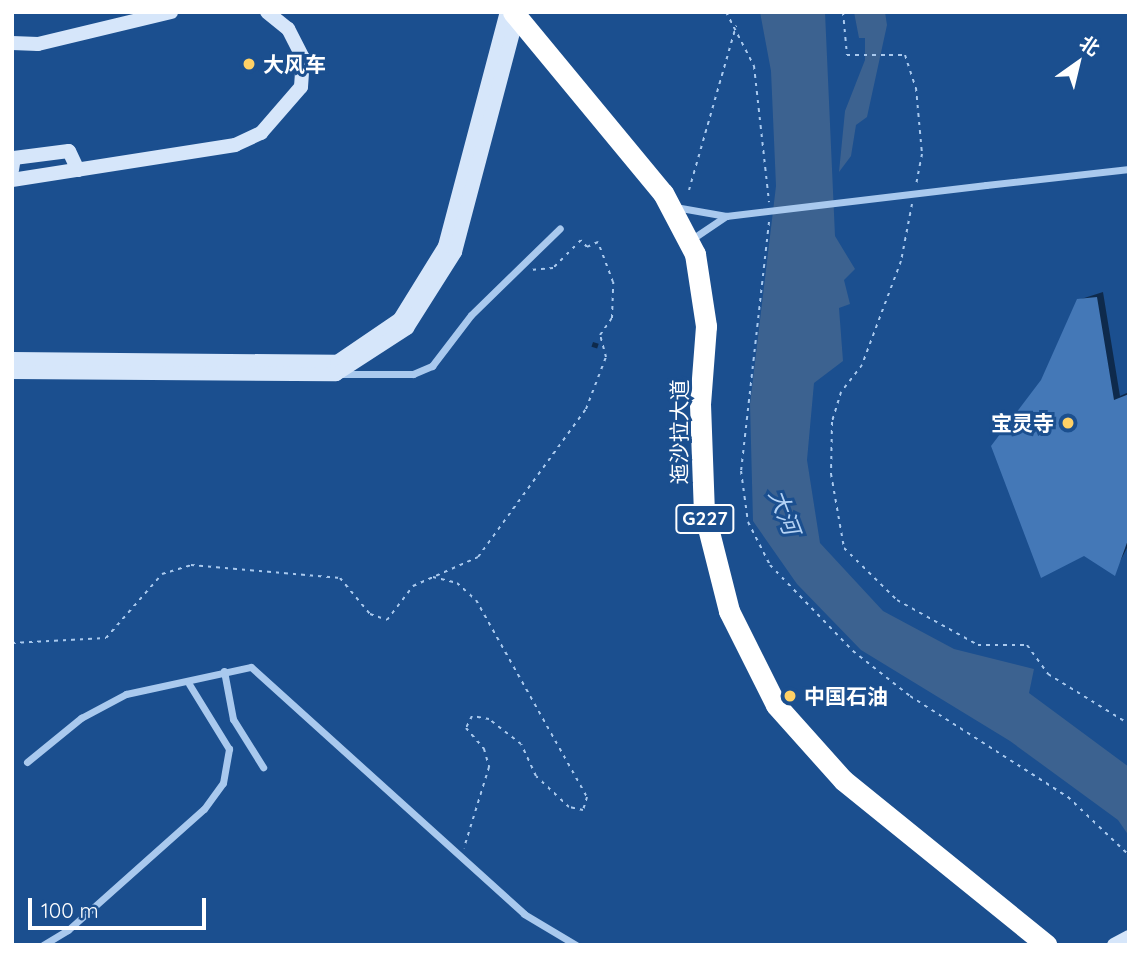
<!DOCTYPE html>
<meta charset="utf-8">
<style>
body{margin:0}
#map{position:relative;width:1141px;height:957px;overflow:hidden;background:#1b4f8f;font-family:Quicksand,"Noto Sans SC",sans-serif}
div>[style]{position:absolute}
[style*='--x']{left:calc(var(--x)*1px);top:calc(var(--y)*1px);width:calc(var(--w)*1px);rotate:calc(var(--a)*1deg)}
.water>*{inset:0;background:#3c6290}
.shadow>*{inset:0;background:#0007;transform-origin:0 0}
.building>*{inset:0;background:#4478b7}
.path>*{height:2px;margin-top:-1px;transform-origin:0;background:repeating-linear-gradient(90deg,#a9c9ee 0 3.5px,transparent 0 8.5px)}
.street>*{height:7px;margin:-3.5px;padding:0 3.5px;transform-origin:3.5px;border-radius:3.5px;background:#a9c9ee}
.secondary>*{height:14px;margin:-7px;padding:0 7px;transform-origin:7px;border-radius:7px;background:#d6e6fa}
.highway>*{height:21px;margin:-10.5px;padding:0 10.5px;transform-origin:10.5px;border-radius:10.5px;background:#fff}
.street-bridge>*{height:7px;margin:-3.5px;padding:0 3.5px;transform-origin:3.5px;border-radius:3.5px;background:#a9c9ee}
.dots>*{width:19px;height:19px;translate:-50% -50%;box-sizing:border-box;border:4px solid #1b4f8f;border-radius:50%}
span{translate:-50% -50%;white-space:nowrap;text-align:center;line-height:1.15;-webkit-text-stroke:6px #1b4f8f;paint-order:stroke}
.shield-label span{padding:2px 5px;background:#1b4f8f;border:2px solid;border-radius:5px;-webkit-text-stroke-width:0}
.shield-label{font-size:19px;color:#fff;font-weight:700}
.poi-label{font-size:21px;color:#fff;font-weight:700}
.left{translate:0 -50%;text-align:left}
.right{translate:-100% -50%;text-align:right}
.street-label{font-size:21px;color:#fff}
.water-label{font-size:23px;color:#b5d3f5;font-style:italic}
.frame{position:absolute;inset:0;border:14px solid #fff;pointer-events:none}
.north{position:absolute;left:1043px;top:28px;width:70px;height:70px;-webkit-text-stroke:5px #1b4f8f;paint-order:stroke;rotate:34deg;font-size:19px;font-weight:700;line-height:28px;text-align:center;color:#fff}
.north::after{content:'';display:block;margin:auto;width:24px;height:32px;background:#fff;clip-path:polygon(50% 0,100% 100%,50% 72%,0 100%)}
.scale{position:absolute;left:28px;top:898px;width:178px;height:32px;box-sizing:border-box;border:4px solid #fff;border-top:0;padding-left:9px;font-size:21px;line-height:24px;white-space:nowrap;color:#fff;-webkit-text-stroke:5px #1b4f8f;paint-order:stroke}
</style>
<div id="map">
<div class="water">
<i style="clip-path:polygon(760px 12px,825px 12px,835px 236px,855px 269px,844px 280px,850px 304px,839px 308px,843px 361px,814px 383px,807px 460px,820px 543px,883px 611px,954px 649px,1034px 669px,1029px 693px,1129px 767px,1129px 836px,1118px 820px,1010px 741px,861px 650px,797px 584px,753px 521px,750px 404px,776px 186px,771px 71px)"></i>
<i style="clip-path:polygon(854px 12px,885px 12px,887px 25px,867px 117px,856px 125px,851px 156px,839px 172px,845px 111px,865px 60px,865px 38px,859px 38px)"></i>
</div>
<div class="shadow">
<i style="clip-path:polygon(1103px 292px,1120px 396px,1129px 392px,1129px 544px,1114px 573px,1042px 381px,1078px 300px)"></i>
<i style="left:593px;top:342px;width:6px;height:5px;rotate:18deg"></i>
</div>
<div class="building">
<i style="clip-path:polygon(1097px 297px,1114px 400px,1129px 394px,1129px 537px,1115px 576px,1084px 556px,1041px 578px,991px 446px,1041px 380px,1077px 299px)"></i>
</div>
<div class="path">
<i style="--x:726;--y:12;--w:61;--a:62.6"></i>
<i style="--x:754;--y:66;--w:137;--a:83.7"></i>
<i style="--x:843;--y:12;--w:43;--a:84.7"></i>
<i style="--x:847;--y:55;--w:58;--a:0"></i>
<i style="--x:905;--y:55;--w:35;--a:72"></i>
<i style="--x:916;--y:88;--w:66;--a:84.8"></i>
<i style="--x:922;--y:154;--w:31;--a:101"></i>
<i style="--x:689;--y:190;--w:171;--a:-74"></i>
<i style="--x:912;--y:204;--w:58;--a:100.9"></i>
<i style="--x:901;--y:261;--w:111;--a:110.6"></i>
<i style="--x:862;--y:365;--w:34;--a:128"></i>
<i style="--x:841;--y:392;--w:31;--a:107"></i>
<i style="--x:832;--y:422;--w:52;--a:91.1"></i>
<i style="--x:831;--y:474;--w:75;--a:80"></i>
<i style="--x:844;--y:548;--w:74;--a:44.5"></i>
<i style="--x:897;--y:600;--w:93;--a:29.1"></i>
<i style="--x:978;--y:645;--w:49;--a:0"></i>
<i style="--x:1027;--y:645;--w:36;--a:54"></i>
<i style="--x:1048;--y:674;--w:95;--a:31.7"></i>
<i style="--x:769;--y:222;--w:251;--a:96.4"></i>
<i style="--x:741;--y:471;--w:51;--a:82.2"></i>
<i style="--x:748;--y:522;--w:48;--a:62.9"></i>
<i style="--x:770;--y:565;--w:120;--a:46"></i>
<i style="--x:853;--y:651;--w:73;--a:38.3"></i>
<i style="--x:910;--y:696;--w:188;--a:32.6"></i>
<i style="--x:1068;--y:797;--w:84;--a:43.6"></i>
<i style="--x:433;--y:577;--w:25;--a:14"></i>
<i style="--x:457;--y:583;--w:25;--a:42"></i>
<i style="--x:476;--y:600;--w:226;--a:60.6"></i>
<i style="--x:587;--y:797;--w:14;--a:107"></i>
<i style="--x:583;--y:810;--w:14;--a:-168"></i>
<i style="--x:569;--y:807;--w:45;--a:-136.8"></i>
<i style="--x:536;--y:776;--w:35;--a:-115"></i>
<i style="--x:521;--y:744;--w:41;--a:-142"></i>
<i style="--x:489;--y:719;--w:17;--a:-170"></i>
<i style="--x:472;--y:716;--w:13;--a:117"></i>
<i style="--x:466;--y:728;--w:28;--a:49"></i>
<i style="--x:484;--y:749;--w:19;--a:74"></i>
<i style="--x:489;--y:767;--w:85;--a:107.2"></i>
<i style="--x:12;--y:643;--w:94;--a:-3"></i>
<i style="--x:106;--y:638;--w:85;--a:-48.8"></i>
<i style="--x:162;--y:574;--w:30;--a:-17"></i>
<i style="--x:191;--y:565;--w:150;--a:5"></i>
<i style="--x:340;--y:578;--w:47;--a:50.2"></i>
<i style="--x:370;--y:614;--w:18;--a:19"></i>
<i style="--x:387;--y:620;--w:43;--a:-52.6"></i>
<i style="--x:413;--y:586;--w:71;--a:-24"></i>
<i style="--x:478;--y:557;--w:183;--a:-53.9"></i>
<i style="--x:586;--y:409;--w:56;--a:-69"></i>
<i style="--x:606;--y:357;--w:23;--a:-105"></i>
<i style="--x:600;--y:335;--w:21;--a:-55"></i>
<i style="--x:612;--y:318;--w:36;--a:-88"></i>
<i style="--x:613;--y:282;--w:43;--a:-110.6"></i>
<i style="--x:598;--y:242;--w:12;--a:156"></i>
<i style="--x:587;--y:247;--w:9;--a:-131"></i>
<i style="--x:581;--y:240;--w:40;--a:135"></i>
<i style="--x:553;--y:268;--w:23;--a:175"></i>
</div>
<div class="street">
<i style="--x:986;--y:185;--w:144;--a:-6.4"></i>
<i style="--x:675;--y:207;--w:52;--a:10"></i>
<i style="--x:689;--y:241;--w:45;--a:-34"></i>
<i style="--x:341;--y:374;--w:72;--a:0"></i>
<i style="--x:413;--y:374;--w:21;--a:-23"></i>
<i style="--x:432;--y:366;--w:64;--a:-52.6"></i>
<i style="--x:471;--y:315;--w:124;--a:-44.3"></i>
<i style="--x:224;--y:671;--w:49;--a:79.4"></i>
<i style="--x:233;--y:719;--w:57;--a:58"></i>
<i style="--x:27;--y:762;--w:70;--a:-39.2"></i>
<i style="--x:81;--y:718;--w:51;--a:-28.1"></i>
<i style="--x:126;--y:694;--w:128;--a:-12.2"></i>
<i style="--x:251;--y:667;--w:368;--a:42.1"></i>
<i style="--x:524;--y:914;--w:61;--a:30.8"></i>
<i style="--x:43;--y:945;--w:29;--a:-31"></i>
<i style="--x:68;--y:930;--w:182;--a:-41.7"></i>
<i style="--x:204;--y:809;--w:32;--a:-54"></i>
<i style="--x:223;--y:783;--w:35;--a:-80"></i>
<i style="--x:229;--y:749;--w:76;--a:-121.6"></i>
</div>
<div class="secondary">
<i style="--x:12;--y:43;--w:26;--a:2"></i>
<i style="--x:38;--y:44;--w:137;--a:-13.5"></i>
<i style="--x:12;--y:170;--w:12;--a:-81"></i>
<i style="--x:14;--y:158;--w:55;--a:-7.3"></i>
<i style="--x:69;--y:151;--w:21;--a:65"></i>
<i style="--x:12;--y:180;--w:226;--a:-8.9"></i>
<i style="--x:235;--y:145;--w:29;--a:-25"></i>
<i style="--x:261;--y:133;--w:61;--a:-49"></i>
<i style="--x:301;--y:87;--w:29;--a:-86"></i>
<i style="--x:303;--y:58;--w:33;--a:-117"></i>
<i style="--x:288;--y:29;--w:27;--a:-141"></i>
<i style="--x:12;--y:359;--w:325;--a:0.5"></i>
<i style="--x:337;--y:362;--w:76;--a:-34.3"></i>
<i style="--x:400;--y:319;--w:86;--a:-58.3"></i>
<i style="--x:445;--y:246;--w:242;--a:-75.2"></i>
<i style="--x:12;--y:372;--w:324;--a:0.4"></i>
<i style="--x:336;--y:374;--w:85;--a:-32.9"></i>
<i style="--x:407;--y:328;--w:90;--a:-57.7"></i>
<i style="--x:455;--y:252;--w:243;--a:-75.2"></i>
<i style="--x:1114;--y:945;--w:17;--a:-28"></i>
</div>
<div class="highway">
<i style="--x:513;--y:12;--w:235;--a:50.4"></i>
<i style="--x:663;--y:193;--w:69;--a:62.3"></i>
<i style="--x:695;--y:254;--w:73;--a:81.3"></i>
<i style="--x:706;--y:326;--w:78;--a:94.4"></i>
<i style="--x:700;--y:404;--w:108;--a:87.9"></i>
<i style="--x:704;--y:512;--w:102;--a:75.8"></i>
<i style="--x:729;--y:611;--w:105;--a:63.4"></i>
<i style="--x:776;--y:705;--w:101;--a:48.2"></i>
<i style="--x:843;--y:780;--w:262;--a:39"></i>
</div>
<div class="street-bridge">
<i style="--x:726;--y:216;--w:262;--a:-6.8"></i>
</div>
<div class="dots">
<i style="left:249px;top:64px;background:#ffd166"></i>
<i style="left:1068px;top:423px;background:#ffd166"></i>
<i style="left:790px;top:696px;background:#ffd166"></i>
</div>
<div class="shield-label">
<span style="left:705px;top:519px">G227</span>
</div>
<div class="poi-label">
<span class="left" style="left:263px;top:64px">大风车</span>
<span class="right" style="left:1054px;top:423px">宝灵寺</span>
<span class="left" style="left:804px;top:696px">中国石油</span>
</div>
<div class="street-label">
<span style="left:679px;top:432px;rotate:-90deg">迤沙拉大道</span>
</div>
<div class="water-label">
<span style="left:784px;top:512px;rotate:69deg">大河</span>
</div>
<div class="frame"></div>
<div class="north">北</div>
<div class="scale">100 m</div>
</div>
